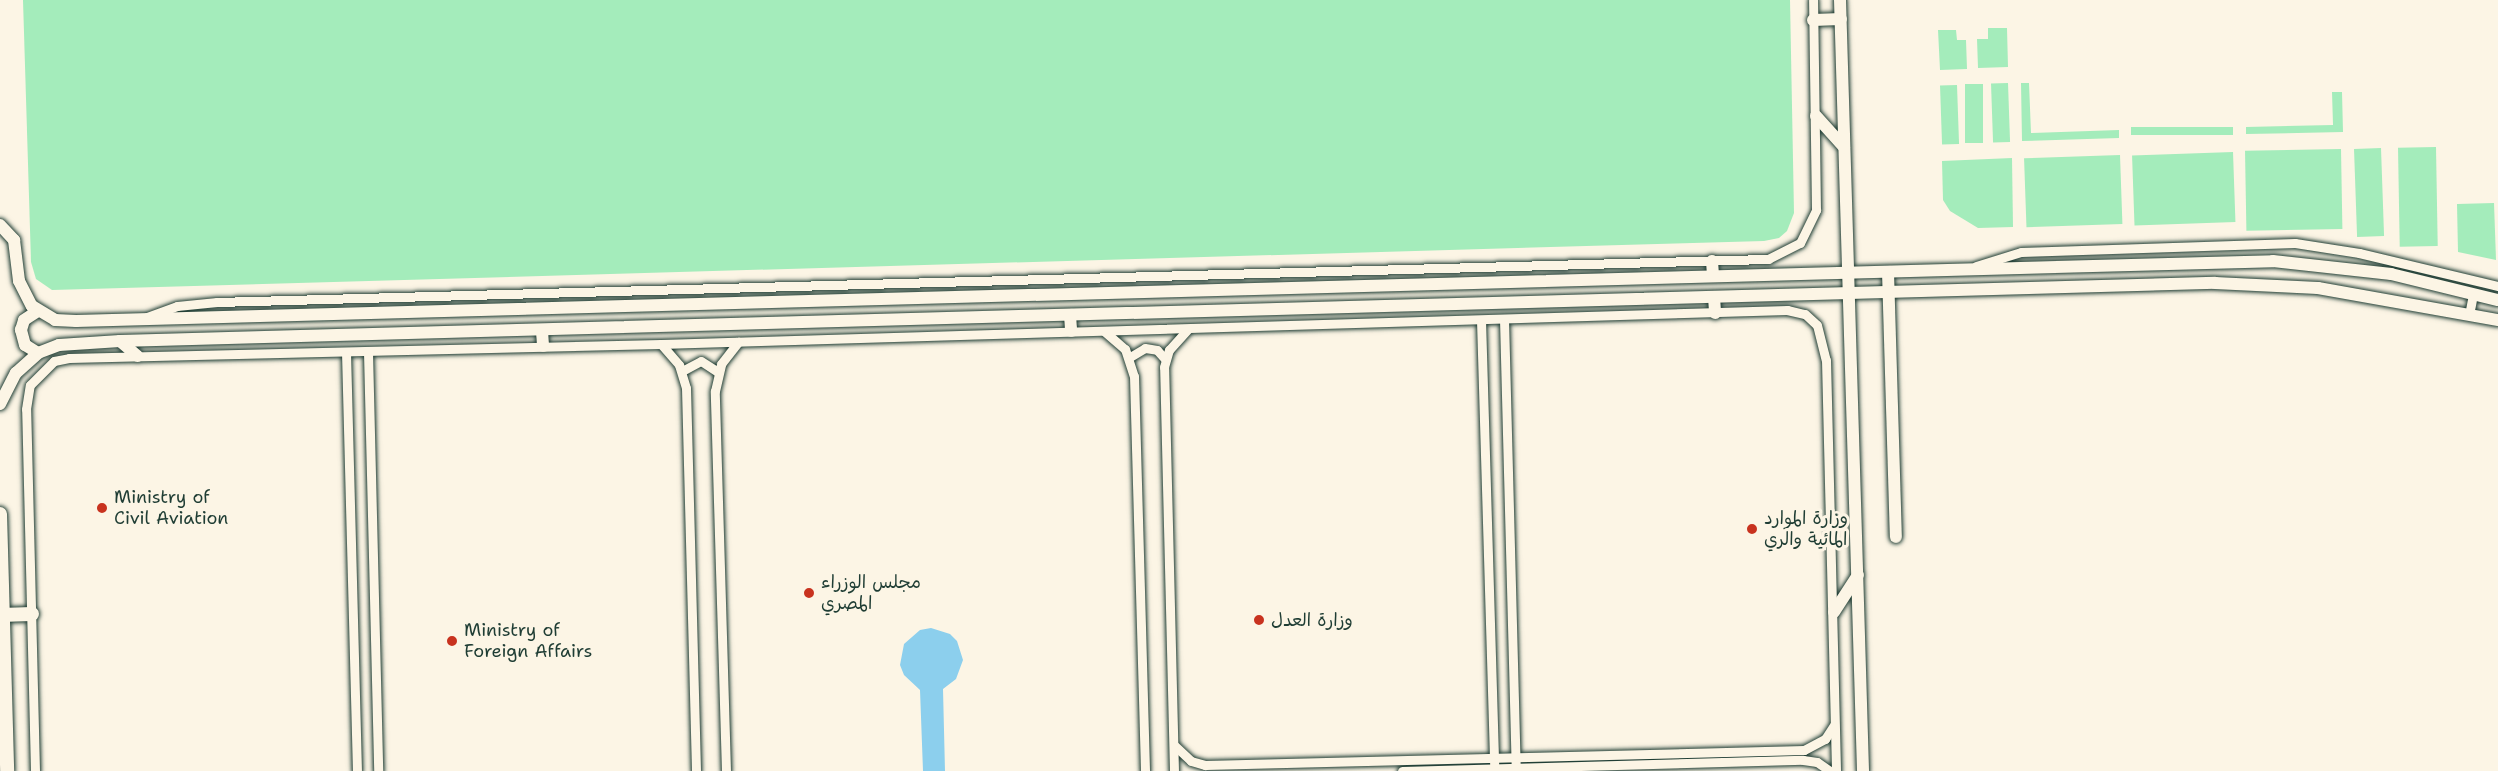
<!DOCTYPE html>
<meta charset="utf-8">
<style>
body{margin:0}
#map{position:relative;width:2498px;height:771px;overflow:hidden;background:#fcf5e5;font-family:"Shantell Sans","Playpen Sans Arabic",sans-serif}
div>[style]{position:absolute}
[style*='--x']{left:calc(var(--x)*1px);top:calc(var(--y)*1px);width:calc(var(--w)*1px);rotate:calc(var(--a)*1deg)}
.green>*{inset:0;background:#a4ecbb;transform-origin:0 0}
.water>*{inset:0;background:#8ccfed}
.roads{filter:drop-shadow(0 0 2px #1f3d34) drop-shadow(0 0 2px #1f3d34)}
.minor>*{height:9px;margin:-4.5px;padding:0 4.5px;transform-origin:4.5px;border-radius:4.5px;background:#fcf5e5}
.tertiary>*{height:12px;margin:-6px;padding:0 6px;transform-origin:6px;border-radius:6px;background:#fcf5e5}
.secondary>*{height:14px;margin:-7px;padding:0 7px;transform-origin:7px;border-radius:7px;background:#fcf5e5}
.dots>*{width:16px;height:16px;translate:-50% -50%;box-sizing:border-box;border:3px solid #fcf5e5;border-radius:50%}
span{translate:-50% -50%;white-space:nowrap;text-align:center;line-height:1.15;-webkit-text-stroke:6px #fcf5e5;paint-order:stroke}
.poi-label{font-size:18px;color:#1f3d34}
.left{translate:0 -50%;text-align:left}
</style>
<div id="map">
<div class="green">
<i style="clip-path:polygon(23px 0,1790px 0,1794px 213px,1787px 231px,1779px 238px,1764px 241px,52px 290px,36px 279px,31px 262px)"></i>
<i style="clip-path:polygon(1988px 28px,2007px 28px,2008px 67px,1978px 68px,1977px 39px,1988px 39px)"></i>
<i style="clip-path:polygon(1938px 30px,1956px 30px,1957px 40px,1966px 40px,1967px 69px,1940px 70px)"></i>
<i style="left:2008px;top:83px;width:59px;height:17px;rotate:88deg"></i>
<i style="clip-path:polygon(2021px 83px,2029px 83px,2031px 133px,2119px 130px,2119px 138px,2022px 141px)"></i>
<i style="left:1965px;top:84px;width:18px;height:59px"></i>
<i style="left:1957px;top:85px;width:59px;height:17px;rotate:88deg"></i>
<i style="clip-path:polygon(2332px 92px,2342px 92px,2343px 132px,2246px 134px,2246px 127px,2333px 125px)"></i>
<i style="left:2233px;top:127px;width:8px;height:102px;rotate:90deg"></i>
<i style="left:2436px;top:147px;width:99px;height:38px;rotate:89deg"></i>
<i style="left:2381px;top:148px;width:88px;height:27px;rotate:88deg"></i>
<i style="left:2341px;top:149px;width:80px;height:96px;rotate:89deg"></i>
<i style="left:2233px;top:152px;width:70px;height:101px;rotate:88deg"></i>
<i style="left:2120px;top:155px;width:69px;height:96px;rotate:88deg"></i>
<i style="clip-path:polygon(2012px 158px,2013px 227px,1978px 228px,1950px 211px,1943px 200px,1942px 161px)"></i>
<i style="clip-path:polygon(2494px 203px,2496px 260px,2458px 252px,2457px 204px)"></i>
</div>
<div class="water">
<i style="clip-path:polygon(931px 628px,950px 634px,957px 641px,963px 660px,956px 679px,943px 689px,945px 771px,923px 771px,920px 690px,904px 675px,900px 665px,904px 644px,920px 630px)"></i>
</div>
<div class="roads">
<div class="minor">
<i style="--x:1976;--y:266;--w:47;--a:-17.3"></i>
<i style="--x:2021;--y:252;--w:274;--a:-1.9"></i>
<i style="--x:2295;--y:243;--w:65;--a:8.9"></i>
<i style="--x:2359;--y:253;--w:143;--a:13.4"></i>
<i style="--x:2469;--y:315;--w:20;--a:-79"></i>
<i style="--x:147;--y:317;--w:32;--a:-20"></i>
<i style="--x:177;--y:306;--w:40;--a:-5.7"></i>
<i style="--x:217;--y:302;--w:1552;--a:-1.59"></i>
<i style="--x:1768;--y:259;--w:36;--a:-27"></i>
<i style="--x:1800;--y:243;--w:37;--a:-64"></i>
<i style="--x:1816;--y:210;--w:210;--a:-90.8"></i>
<i style="--x:1504;--y:319;--w:452;--a:88.5"></i>
<i style="--x:1481;--y:320;--w:451;--a:88.3"></i>
<i style="--x:1104;--y:331;--w:28;--a:41"></i>
<i style="--x:1125;--y:349;--w:28;--a:72"></i>
<i style="--x:1134;--y:376;--w:395;--a:88.4"></i>
<i style="--x:661;--y:344;--w:28;--a:49"></i>
<i style="--x:679;--y:365;--w:24;--a:73"></i>
<i style="--x:686;--y:388;--w:383;--a:88.5"></i>
<i style="--x:346;--y:352;--w:419;--a:88.5"></i>
<i style="--x:368;--y:352;--w:419;--a:88.6"></i>
<i style="--x:1130;--y:357;--w:17;--a:-31"></i>
<i style="--x:1145;--y:348;--w:12;--a:9"></i>
<i style="--x:1157;--y:350;--w:12;--a:48"></i>
<i style="--x:682;--y:371;--w:21;--a:-28"></i>
<i style="--x:701;--y:361;--w:20;--a:33"></i>
<i style="--x:1174;--y:745;--w:23;--a:43"></i>
<i style="--x:1191;--y:761;--w:15;--a:16"></i>
<i style="--x:1205;--y:765;--w:599;--a:-1.43"></i>
<i style="--x:1804;--y:750;--w:24;--a:-28"></i>
<i style="--x:1825;--y:739;--w:17;--a:-57"></i>
<i style="--x:35;--y:771;--w:362;--a:-91.4"></i>
<i style="--x:26;--y:409;--w:24;--a:-81"></i>
<i style="--x:30;--y:385;--w:34;--a:-45"></i>
<i style="--x:54;--y:361;--w:15;--a:-11"></i>
<i style="--x:69;--y:358;--w:592;--a:-1.35"></i>
<i style="--x:661;--y:344;--w:1127;--a:-1.73"></i>
<i style="--x:1787;--y:310;--w:18;--a:13"></i>
<i style="--x:1805;--y:314;--w:16;--a:43"></i>
<i style="--x:1817;--y:325;--w:36;--a:76"></i>
<i style="--x:1826;--y:360;--w:411;--a:88.6"></i>
<i style="--x:726;--y:771;--w:380;--a:-91.7"></i>
<i style="--x:715;--y:391;--w:28;--a:-77"></i>
<i style="--x:721;--y:364;--w:28;--a:-52"></i>
<i style="--x:1174;--y:771;--w:404;--a:-91.4"></i>
<i style="--x:1164;--y:367;--w:18;--a:-74"></i>
<i style="--x:1169;--y:350;--w:28;--a:-48"></i>
<i style="--x:1402;--y:771;--w:401;--a:-1.6"></i>
<i style="--x:1803;--y:760;--w:14;--a:8"></i>
<i style="--x:1817;--y:762;--w:16;--a:35"></i>
</div>
<div class="tertiary">
<i style="--x:1840;--y:0;--w:771;--a:88.29"></i>
<i style="--x:1813;--y:20;--w:28;--a:-2"></i>
<i style="--x:1816;--y:116;--w:42;--a:47.9"></i>
<i style="--x:0;--y:225;--w:21;--a:47"></i>
<i style="--x:14;--y:240;--w:41;--a:83"></i>
<i style="--x:19;--y:281;--w:28;--a:63"></i>
<i style="--x:32;--y:306;--w:27;--a:31"></i>
<i style="--x:55;--y:320;--w:21;--a:3"></i>
<i style="--x:76;--y:321;--w:2198;--a:-1.56"></i>
<i style="--x:2273;--y:261;--w:119;--a:6.3"></i>
<i style="--x:2391;--y:274;--w:110;--a:13.7"></i>
<i style="--x:1712;--y:261;--w:15;--a:86"></i>
<i style="--x:1888;--y:272;--w:265;--a:88.3"></i>
<i style="--x:1714;--y:297;--w:16;--a:86"></i>
<i style="--x:1070;--y:315;--w:16;--a:86"></i>
<i style="--x:542;--y:331;--w:15;--a:86"></i>
<i style="--x:120;--y:341;--w:23;--a:41"></i>
<i style="--x:38;--y:353;--w:15;--a:-148"></i>
<i style="--x:25;--y:345;--w:16;--a:-105"></i>
<i style="--x:21;--y:330;--w:10;--a:-73"></i>
<i style="--x:24;--y:320;--w:17;--a:-33"></i>
<i style="--x:0;--y:404;--w:35;--a:-63"></i>
<i style="--x:16;--y:373;--w:30;--a:-42"></i>
<i style="--x:38;--y:353;--w:22;--a:-21"></i>
<i style="--x:59;--y:345;--w:61;--a:-3.8"></i>
<i style="--x:120;--y:341;--w:2096;--a:-1.59"></i>
<i style="--x:2215;--y:283;--w:103;--a:2.8"></i>
<i style="--x:2318;--y:288;--w:183;--a:10.1"></i>
<i style="--x:1834;--y:612;--w:44;--a:-57"></i>
</div>
<div class="secondary">
<i style="--x:0;--y:514;--w:257;--a:88.4"></i>
<i style="--x:0;--y:615;--w:32;--a:-2"></i>
</div>
</div>
<div class="dots">
<i style="left:102px;top:508px;background:#c8321e"></i>
<i style="left:1752px;top:529px;background:#c8321e"></i>
<i style="left:809px;top:593px;background:#c8321e"></i>
<i style="left:1259px;top:620px;background:#c8321e"></i>
<i style="left:452px;top:641px;background:#c8321e"></i>
</div>
<div class="poi-label">
<span class="left" style="left:114px;top:508px">Ministry of<br>Civil Aviation</span>
<span class="left" style="left:1764px;top:529px">وزارة الموارد<br>المائية والري</span>
<span class="left" style="left:821px;top:593px">مجلس الوزراء<br>المصري</span>
<span class="left" style="left:1271px;top:620px">وزارة العدل</span>
<span class="left" style="left:464px;top:641px">Ministry of<br>Foreign Affairs</span>
</div>
</div>
